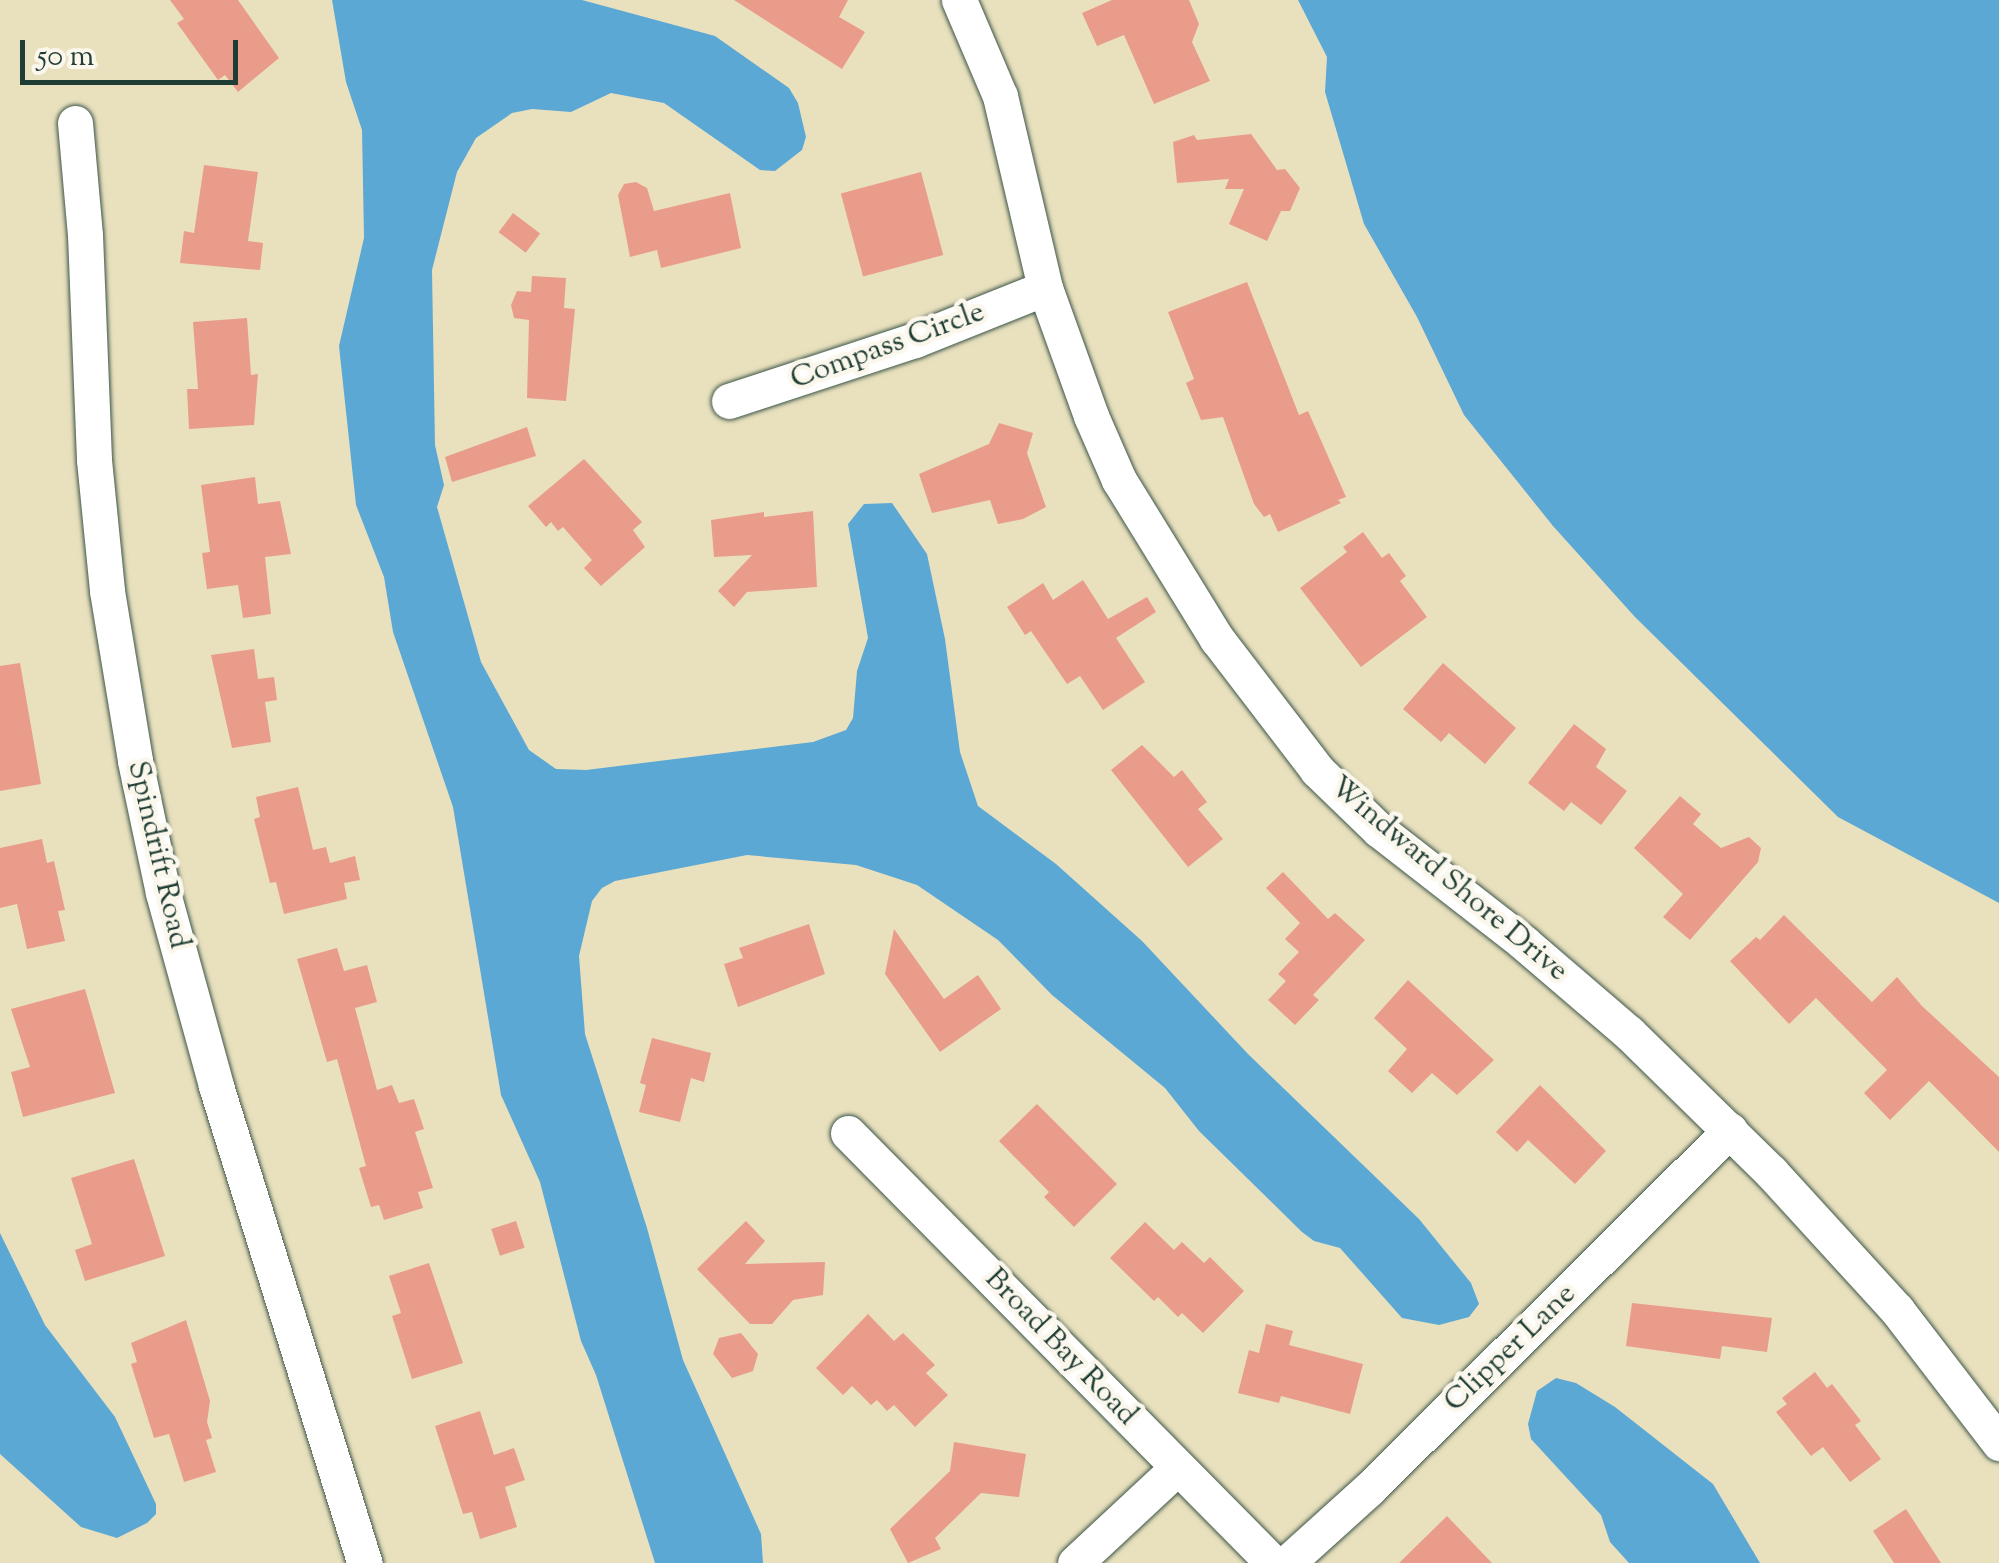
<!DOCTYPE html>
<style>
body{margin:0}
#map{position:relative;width:1999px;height:1563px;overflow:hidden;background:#e9e1be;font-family:"Sorts Mill Goudy",serif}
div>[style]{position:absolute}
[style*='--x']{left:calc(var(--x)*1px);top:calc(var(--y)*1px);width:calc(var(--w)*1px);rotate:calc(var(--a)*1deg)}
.water>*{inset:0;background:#5ca8d5}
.building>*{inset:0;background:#e99c8a;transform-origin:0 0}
.roads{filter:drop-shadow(0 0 2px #3d5649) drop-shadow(0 0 2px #3d5649)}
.street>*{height:35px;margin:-17.5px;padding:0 17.5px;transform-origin:17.5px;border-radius:17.5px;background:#fff}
span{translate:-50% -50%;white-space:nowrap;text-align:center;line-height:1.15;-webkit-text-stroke:9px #fbf7ec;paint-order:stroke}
.street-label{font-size:30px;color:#1f3d34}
.scale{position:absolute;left:20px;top:40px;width:218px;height:45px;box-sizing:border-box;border:5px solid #1f3d34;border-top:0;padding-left:12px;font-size:30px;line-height:35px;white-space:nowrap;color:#1f3d34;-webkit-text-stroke:8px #fbf7ec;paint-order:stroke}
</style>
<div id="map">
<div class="water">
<i style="clip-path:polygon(332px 0,582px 0,715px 36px,789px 88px,798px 103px,806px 137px,802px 150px,775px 171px,760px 170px,664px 103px,611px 93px,571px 112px,532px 109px,512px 113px,476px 138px,457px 172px,432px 270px,435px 445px,444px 485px,437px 507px,481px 662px,529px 750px,556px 769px,586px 770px,813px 742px,846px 730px,853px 718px,857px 671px,868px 638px,848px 524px,864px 504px,892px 503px,927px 554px,945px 639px,960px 752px,978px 806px,1056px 864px,1142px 941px,1248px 1054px,1419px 1219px,1471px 1283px,1479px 1304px,1469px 1317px,1439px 1325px,1402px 1318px,1340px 1248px,1314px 1241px,1302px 1232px,1199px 1131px,1165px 1088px,1052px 995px,998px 940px,917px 885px,856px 865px,747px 855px,615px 881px,602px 888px,592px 901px,579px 956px,585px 1034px,647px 1228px,683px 1360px,761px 1534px,763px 1563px,655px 1563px,596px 1375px,581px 1341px,540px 1182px,501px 1095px,453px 807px,393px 632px,384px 577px,356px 505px,339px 346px,364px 238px,362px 130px,346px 82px)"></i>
<i style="clip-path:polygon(1298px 0,1999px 0,1999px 903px,1838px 817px,1635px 617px,1553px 526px,1464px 415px,1417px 317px,1364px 224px,1325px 92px,1327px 57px)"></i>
<i style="clip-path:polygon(0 1233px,45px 1325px,115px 1417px,156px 1504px,156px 1514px,147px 1523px,117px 1538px,81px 1527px,0 1454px)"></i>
<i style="clip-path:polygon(1556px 1378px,1576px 1383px,1615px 1407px,1713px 1484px,1760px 1563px,1629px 1563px,1610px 1542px,1601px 1515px,1531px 1439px,1528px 1424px,1537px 1391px)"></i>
</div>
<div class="building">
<i style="clip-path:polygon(170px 0,238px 0,279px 58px,238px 92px,225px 75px,218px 80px,177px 23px,184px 19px)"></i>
<i style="clip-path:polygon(734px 0,848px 0,839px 17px,865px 32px,842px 69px)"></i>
<i style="clip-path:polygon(1112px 0,1189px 0,1199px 24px,1192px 42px,1210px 81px,1154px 104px,1124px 35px,1097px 46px,1082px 13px)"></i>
<i style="clip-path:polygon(1251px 134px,1277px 170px,1285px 169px,1300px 188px,1290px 211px,1281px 211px,1267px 241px,1229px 224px,1244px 189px,1225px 189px,1229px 179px,1177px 183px,1173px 142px,1194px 135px,1197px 140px)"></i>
<i style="clip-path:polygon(204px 165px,258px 172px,248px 241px,263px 243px,260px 270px,180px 263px,184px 231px,194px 233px)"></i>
<i style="left:921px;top:172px;width:86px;height:83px;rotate:75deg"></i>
<i style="clip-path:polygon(636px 182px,647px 188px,654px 211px,730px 193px,741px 248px,661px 268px,657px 250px,630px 257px,618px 195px,624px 184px)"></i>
<i style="left:513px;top:213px;width:34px;height:24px;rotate:37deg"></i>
<i style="clip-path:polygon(532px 276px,566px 278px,564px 308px,575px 309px,566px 401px,527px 398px,529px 320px,514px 318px,511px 305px,517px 291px,531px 292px)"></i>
<i style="clip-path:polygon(1247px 282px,1299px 415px,1308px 411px,1346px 497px,1338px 500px,1341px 503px,1278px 532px,1270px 514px,1264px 517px,1254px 504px,1223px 417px,1201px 420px,1186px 383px,1194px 379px,1168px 312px)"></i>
<i style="clip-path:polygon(247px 318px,251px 375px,258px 374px,254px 425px,189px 429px,187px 389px,198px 389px,193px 322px)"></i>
<i style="clip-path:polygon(999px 423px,1033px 433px,1027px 453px,1046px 507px,1023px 519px,998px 524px,990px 500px,932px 513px,919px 474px,989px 444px)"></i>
<i style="clip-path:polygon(527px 427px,536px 456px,452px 482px,445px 457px)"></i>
<i style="clip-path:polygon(584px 459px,642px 522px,633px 530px,645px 547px,601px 586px,584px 568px,592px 560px,563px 527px,558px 531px,551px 522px,546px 527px,528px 506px)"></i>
<i style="clip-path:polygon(255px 477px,258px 504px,280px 501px,291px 554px,265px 557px,271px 614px,243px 618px,238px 585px,207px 589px,202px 553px,210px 552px,201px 485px)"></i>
<i style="clip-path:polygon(813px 511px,817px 587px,747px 592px,734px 607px,718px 591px,752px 555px,714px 557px,711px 520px,764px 512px,764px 517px)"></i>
<i style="clip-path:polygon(1363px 532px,1382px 558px,1389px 553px,1406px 576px,1400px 581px,1427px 617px,1361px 667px,1300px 588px,1347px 552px,1343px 547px)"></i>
<i style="clip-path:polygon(1083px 580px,1108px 619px,1147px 597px,1156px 612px,1116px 638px,1145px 682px,1103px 710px,1080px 676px,1067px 684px,1031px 631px,1025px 635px,1007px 607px,1043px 583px,1053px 600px)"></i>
<i style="clip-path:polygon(254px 649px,258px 679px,274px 677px,277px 700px,265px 702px,271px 742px,232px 748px,211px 655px)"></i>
<i style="clip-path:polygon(20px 663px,41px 784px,0 791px,0 666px)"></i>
<i style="clip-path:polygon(1443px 663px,1516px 728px,1485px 764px,1449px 733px,1441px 742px,1403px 709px)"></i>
<i style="clip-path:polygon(1574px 724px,1606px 749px,1596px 767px,1627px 791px,1601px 825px,1571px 802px,1564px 811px,1528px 783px)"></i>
<i style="clip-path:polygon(1142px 745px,1174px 777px,1182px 770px,1207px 802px,1198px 809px,1223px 839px,1188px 867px,1111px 770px)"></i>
<i style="clip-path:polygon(298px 787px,313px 850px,326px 847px,330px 863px,355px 856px,360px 880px,344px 883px,347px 899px,284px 914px,276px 882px,270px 883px,254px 819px,260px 817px,256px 797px)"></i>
<i style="clip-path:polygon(1680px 796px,1701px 814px,1693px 824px,1721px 848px,1749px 837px,1761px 848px,1758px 862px,1690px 940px,1663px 917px,1683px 894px,1634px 848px)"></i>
<i style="clip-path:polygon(42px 839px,47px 863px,54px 861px,65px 910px,58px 911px,65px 941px,27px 949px,17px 904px,0 908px,0 848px)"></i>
<i style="clip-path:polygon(1283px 872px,1328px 919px,1335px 913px,1365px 940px,1313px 995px,1319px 1000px,1295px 1025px,1268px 1000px,1286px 981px,1278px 974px,1299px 952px,1285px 939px,1300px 923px,1266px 888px)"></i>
<i style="clip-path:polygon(1784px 915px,1872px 1002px,1897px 977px,1922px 1006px,1999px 1077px,1999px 1152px,1929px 1081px,1890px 1120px,1864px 1093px,1887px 1070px,1816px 998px,1789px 1024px,1730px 961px,1756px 937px,1760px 940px)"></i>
<i style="clip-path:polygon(809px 924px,825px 974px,738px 1007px,724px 964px,743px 958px,739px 948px)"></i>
<i style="clip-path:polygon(894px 929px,944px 999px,978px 975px,1001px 1009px,940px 1052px,885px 974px)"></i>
<i style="clip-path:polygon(337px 948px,344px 971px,367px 965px,377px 1002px,355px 1008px,377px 1090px,392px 1085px,399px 1103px,414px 1099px,424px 1129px,415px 1132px,433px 1188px,418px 1192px,423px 1208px,384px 1220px,379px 1205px,371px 1207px,359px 1168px,366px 1166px,337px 1059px,327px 1062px,297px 959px)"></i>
<i style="clip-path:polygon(1408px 980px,1494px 1060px,1457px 1095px,1432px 1073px,1412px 1093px,1388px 1071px,1407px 1049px,1374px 1018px)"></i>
<i style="clip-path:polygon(85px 989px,115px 1093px,23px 1117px,11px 1072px,30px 1067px,11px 1009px)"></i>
<i style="clip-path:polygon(652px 1038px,711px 1053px,704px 1082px,691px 1078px,680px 1122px,639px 1112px,646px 1085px,640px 1083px)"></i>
<i style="clip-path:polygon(1540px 1085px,1606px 1151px,1575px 1184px,1528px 1140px,1517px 1152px,1496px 1132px)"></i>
<i style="clip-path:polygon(1037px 1104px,1117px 1184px,1074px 1227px,1044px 1197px,1049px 1192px,999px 1141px)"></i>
<i style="clip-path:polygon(134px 1159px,165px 1256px,85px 1281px,75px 1250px,92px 1244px,71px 1178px)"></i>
<i style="left:516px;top:1221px;width:28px;height:26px;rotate:72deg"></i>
<i style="clip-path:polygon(746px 1221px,765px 1241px,745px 1264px,825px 1262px,823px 1295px,793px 1300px,772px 1324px,750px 1324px,697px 1269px)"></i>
<i style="clip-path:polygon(1145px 1222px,1174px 1250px,1182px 1242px,1204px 1263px,1210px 1257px,1244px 1291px,1203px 1333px,1182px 1313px,1178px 1317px,1158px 1297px,1154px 1301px,1110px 1258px)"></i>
<i style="clip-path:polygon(429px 1263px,463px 1363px,412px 1379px,392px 1316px,401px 1313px,389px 1276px)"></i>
<i style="clip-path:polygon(1632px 1303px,1772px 1318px,1767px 1352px,1722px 1346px,1720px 1359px,1626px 1346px)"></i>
<i style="clip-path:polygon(868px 1314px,894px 1341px,903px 1333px,935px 1365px,926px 1373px,948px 1395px,915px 1427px,894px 1405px,887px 1411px,877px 1400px,871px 1405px,852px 1386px,843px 1395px,816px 1368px)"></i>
<i style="clip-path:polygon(186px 1320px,210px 1401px,207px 1422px,212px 1438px,206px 1440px,216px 1472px,184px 1482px,169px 1434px,154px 1438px,131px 1364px,137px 1362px,131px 1343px)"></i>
<i style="clip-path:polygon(1266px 1324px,1293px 1331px,1289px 1345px,1363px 1364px,1350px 1414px,1281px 1396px,1279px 1403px,1238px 1393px,1249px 1350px,1259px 1353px)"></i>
<i style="clip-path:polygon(741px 1333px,758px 1354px,753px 1371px,732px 1378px,713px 1354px,719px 1338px)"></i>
<i style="clip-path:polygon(1815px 1372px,1827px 1388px,1832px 1384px,1861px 1421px,1855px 1425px,1881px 1459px,1850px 1482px,1823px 1447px,1811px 1456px,1776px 1412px,1787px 1404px,1782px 1398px)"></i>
<i style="clip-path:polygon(480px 1411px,494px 1455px,514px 1448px,525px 1480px,505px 1487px,517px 1527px,480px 1539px,472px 1512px,463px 1514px,435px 1426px)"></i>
<i style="clip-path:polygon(954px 1442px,1026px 1454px,1019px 1497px,981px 1493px,935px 1538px,941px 1549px,908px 1563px,890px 1529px,950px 1471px)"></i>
<i style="clip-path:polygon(1906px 1509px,1941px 1563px,1894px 1563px,1873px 1531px)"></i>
<i style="clip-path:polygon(1447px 1516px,1492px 1563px,1399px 1563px)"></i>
</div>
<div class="roads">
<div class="street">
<i style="--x:959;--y:0;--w:104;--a:66.9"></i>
<i style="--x:1000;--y:96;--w:197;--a:76.8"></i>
<i style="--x:1045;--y:288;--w:136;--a:70.2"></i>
<i style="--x:1091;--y:416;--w:70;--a:66.4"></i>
<i style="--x:1119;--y:480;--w:187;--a:58.4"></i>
<i style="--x:1217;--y:639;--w:165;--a:52.6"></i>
<i style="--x:1317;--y:770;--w:86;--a:44.1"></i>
<i style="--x:1379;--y:830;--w:184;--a:37.9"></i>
<i style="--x:1524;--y:943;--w:138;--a:40.6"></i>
<i style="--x:1629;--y:1033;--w:199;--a:44.4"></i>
<i style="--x:1771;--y:1172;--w:187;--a:47.6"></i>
<i style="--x:1897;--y:1310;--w:168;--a:52.5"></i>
<i style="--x:75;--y:123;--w:112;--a:84.9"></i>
<i style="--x:85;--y:235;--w:225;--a:87.7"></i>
<i style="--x:94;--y:460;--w:132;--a:84.3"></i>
<i style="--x:107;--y:591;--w:172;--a:80.6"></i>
<i style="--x:135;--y:761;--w:135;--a:78"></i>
<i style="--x:163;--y:893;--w:200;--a:74.6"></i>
<i style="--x:216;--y:1086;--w:500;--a:72.7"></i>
<i style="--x:729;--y:401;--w:196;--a:-18.2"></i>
<i style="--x:915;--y:340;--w:140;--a:-21.8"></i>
<i style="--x:848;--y:1133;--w:605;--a:45.34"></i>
<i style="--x:1075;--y:1563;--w:139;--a:-43"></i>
<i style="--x:1287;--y:1563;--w:110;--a:-42.1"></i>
<i style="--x:1369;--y:1489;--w:509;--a:-44.84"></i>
</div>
</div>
<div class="street-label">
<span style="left:888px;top:347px;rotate:-20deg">Compass Circle</span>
<span style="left:157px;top:855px;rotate:77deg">Spindrift Road</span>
<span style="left:1448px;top:880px;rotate:40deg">Windward Shore Drive</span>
<span style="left:1060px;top:1348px;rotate:46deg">Broad Bay Road</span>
<span style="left:1511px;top:1349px;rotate:-44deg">Clipper Lane</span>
</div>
<div class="scale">50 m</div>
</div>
